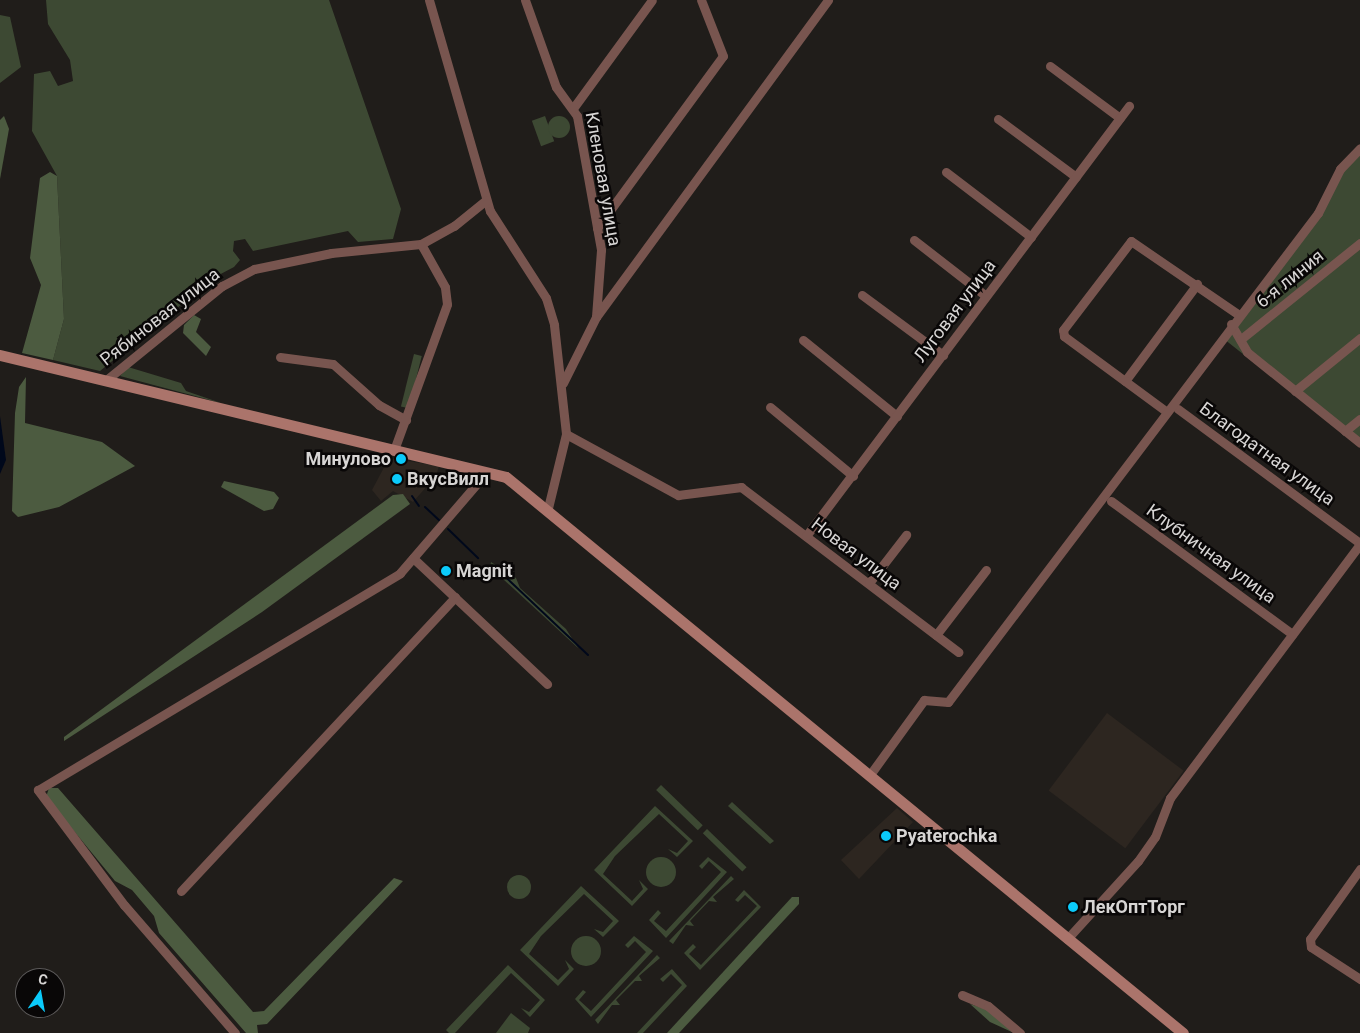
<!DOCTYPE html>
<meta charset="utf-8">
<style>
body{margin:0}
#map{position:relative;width:1360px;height:1033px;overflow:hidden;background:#201d1a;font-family:Roboto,sans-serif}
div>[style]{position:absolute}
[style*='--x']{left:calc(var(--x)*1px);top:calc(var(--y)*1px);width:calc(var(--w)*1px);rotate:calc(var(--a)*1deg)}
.built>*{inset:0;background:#2d2620;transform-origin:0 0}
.green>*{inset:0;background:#3d4933;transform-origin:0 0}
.round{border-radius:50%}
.forest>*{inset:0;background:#4c5b40}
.water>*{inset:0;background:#00081b}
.stream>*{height:2px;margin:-1px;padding:0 1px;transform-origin:1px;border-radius:1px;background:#00081b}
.street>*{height:9px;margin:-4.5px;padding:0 4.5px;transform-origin:4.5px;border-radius:4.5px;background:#78554f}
.secondary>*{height:11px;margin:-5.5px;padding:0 5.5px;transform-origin:5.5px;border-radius:5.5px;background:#ab746b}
.dots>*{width:14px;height:14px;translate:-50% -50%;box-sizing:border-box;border:2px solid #090707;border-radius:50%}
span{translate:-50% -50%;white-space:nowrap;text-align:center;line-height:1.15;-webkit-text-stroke:5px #090707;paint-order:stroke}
.street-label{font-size:18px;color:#d7d5d4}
.poi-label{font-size:18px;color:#d7d5d4;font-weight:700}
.right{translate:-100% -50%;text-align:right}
.left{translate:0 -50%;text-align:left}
.north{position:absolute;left:15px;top:968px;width:50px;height:50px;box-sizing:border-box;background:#090707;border:1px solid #5b5959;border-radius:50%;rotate:12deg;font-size:14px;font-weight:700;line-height:20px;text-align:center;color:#d7d5d4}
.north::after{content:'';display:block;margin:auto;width:18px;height:22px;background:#0bcafa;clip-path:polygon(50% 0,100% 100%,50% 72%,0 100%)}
</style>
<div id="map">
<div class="built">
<i style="clip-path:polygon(389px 458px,439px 466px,436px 476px,413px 502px,393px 491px,381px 501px,372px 490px)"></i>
<i style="left:1107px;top:713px;width:96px;height:97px;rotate:37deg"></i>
<i style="clip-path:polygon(897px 808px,913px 822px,859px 879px,841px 860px)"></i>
</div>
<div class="green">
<i style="clip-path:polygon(46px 0,329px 0,401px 209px,393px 239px,358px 242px,348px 231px,253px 251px,245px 239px,234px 241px,233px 251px,240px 260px,234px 267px,215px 277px,100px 371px,53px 360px,64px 319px,57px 176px,32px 131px,34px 74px,50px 71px,58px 86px,73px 81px,70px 60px,48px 24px)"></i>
<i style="clip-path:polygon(0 15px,10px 17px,21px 67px,0 83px)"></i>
<i style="left:545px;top:116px;width:27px;height:14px;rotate:70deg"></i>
<i class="round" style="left:548px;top:116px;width:22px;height:22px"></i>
<i style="clip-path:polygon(1360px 151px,1360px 447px,1224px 339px,1320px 215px,1342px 171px)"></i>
<i style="left:414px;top:354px;width:8px;height:54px;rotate:14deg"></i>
<i style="clip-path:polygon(128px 367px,181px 383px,186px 391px,221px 403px,120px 376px)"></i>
<i style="clip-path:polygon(491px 562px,516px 578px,520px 588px,566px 629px,578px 648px,490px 567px)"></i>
<i style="left:661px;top:785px;width:58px;height:7px;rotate:44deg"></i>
<i style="clip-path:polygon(732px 802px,774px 841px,770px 844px,728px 806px)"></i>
<i style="clip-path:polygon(655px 806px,693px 841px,677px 857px,668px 849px,677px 853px,688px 841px,659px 814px,615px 856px,603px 874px,632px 901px,643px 889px,639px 880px,648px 889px,632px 906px,594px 870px)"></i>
<i style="left:707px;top:829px;width:55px;height:6px;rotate:44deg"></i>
<i style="clip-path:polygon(708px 857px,727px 872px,666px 938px,649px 920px,658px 910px,661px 913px,654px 921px,666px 931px,721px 872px,709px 861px,702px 869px,699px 866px)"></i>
<i class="round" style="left:646px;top:857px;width:30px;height:30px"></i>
<i class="round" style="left:507px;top:875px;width:24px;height:24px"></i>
<i style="clip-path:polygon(731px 876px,734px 879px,713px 897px,717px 902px,709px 901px,690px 921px,694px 926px,686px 925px,673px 944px,669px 941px)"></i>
<i style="clip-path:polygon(581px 886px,619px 921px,603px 937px,594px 929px,603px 932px,613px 921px,584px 894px,541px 936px,529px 954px,558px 980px,569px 969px,565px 960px,574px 969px,558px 986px,520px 950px)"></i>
<i style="clip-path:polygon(744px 890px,761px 907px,700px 970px,684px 953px,693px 944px,696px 947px,689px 954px,701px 965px,757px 906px,745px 895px,738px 902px,735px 900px)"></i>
<i style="clip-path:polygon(634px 936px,653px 951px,591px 1017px,575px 999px,583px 990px,586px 992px,579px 1000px,591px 1011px,646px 952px,635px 941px,628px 948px,625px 945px)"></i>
<i class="round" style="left:571px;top:936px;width:30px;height:30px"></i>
<i style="clip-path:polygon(657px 955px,660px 958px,639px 976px,642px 981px,635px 981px,616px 1000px,620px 1005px,612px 1005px,598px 1024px,595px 1020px)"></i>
<i style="clip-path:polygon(508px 965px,545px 1000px,530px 1017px,521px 1008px,529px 1012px,540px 1000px,511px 973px,455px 1033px,449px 1033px,446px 1030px)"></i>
<i style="clip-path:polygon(672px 969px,687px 986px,643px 1033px,637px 1033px,682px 985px,671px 974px,663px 982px,660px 979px)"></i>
<i style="clip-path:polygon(511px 1013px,530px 1028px,528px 1033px,496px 1033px)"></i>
</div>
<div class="forest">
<i style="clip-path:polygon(4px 116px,9px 129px,0 179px,0 120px)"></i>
<i style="clip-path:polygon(50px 172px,57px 176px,64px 319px,53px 360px,22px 353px,41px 285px,30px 258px,40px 178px)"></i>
<i style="clip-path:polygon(194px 315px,201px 319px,196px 332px,211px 347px,206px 356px,183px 333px,184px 325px)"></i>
<i style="clip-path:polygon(26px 377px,25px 423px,102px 442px,135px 466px,59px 507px,18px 517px,12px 511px,15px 413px,19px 387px)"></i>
<i style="clip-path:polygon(224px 481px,274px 492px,279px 498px,273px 509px,264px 511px,221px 487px)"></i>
<i style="clip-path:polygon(403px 494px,410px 504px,262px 612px,64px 741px,64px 737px,393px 495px)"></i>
<i style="clip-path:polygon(49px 788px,58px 788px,253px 1012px,264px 1011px,394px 878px,403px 881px,267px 1024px,257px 1025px,258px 1033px,246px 1033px,159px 933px,154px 916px,132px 890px,115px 881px,46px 797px)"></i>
<i style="clip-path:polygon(792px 897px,799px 897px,799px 904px,679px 1033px,667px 1033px)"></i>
<i style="clip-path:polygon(970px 1004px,986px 1009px,1014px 1033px,990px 1022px)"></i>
</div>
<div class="water">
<i style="clip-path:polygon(0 416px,6px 460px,0 474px)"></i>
</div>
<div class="stream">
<i style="--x:412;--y:496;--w:12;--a:55"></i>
<i style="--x:425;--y:507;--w:19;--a:43"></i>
<i style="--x:448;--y:529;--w:42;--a:44"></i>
<i style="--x:495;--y:567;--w:128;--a:43.4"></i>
</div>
<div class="street">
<i style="--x:429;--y:0;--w:220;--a:73.9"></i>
<i style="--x:490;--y:211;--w:103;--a:57.2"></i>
<i style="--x:546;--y:298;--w:28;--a:73"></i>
<i style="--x:554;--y:325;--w:110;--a:83.7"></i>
<i style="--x:566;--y:434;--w:76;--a:103.7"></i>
<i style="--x:525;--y:0;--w:92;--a:70.4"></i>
<i style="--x:556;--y:87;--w:36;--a:54"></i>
<i style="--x:577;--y:116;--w:136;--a:79.8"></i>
<i style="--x:601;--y:250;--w:67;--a:94.3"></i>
<i style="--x:1050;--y:66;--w:87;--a:36.6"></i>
<i style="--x:574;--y:107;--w:132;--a:-53.9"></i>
<i style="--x:998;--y:119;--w:97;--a:36.6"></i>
<i style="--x:946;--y:172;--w:107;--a:37.4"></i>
<i style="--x:597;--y:228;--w:213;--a:-53.8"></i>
<i style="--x:723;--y:56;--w:60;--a:-111.4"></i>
<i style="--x:914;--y:240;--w:91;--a:37.9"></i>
<i style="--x:862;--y:295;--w:101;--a:36.5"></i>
<i style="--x:1231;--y:324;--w:32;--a:60"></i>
<i style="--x:1247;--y:352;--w:145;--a:38.8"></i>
<i style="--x:1241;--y:339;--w:153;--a:-38.9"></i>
<i style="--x:803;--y:340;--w:121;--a:39"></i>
<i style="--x:280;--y:357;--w:53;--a:7.5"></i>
<i style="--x:333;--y:364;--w:62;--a:41.7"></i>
<i style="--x:379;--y:405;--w:31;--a:29"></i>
<i style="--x:105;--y:381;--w:151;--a:-39.1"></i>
<i style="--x:222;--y:286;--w:36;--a:-28"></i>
<i style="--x:254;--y:269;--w:79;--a:-11.7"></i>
<i style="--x:331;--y:253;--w:90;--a:-5.7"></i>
<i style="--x:421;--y:244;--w:38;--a:-29"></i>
<i style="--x:454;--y:226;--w:41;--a:-39.1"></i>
<i style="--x:1125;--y:381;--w:121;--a:-53.4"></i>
<i style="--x:563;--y:383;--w:74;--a:-63.4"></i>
<i style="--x:596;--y:317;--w:393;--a:-53.8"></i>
<i style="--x:1295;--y:391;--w:84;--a:-39.2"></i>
<i style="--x:770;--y:407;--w:108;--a:39.7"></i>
<i style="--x:1178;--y:409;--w:226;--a:36.4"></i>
<i style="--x:1167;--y:412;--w:128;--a:-143.6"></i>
<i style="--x:1064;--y:336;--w:6;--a:-99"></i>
<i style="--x:1063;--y:330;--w:112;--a:-52.6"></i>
<i style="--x:1131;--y:241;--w:131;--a:34.4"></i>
<i style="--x:1345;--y:431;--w:19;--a:-39"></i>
<i style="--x:566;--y:434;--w:128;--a:28.6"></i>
<i style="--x:678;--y:495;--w:64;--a:-7.2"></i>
<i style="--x:741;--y:487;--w:273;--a:37.2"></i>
<i style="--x:394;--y:450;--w:155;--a:-70"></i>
<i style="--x:447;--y:304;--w:17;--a:-97"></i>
<i style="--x:445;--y:287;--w:49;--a:-119.2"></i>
<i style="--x:1111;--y:501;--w:225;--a:36.3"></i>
<i style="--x:806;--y:536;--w:538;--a:-53.09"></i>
<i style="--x:413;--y:558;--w:184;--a:43.2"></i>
<i style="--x:869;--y:583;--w:61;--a:-52.4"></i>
<i style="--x:936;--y:635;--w:82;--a:-52.4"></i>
<i style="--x:869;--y:776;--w:94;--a:-54.1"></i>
<i style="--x:924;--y:700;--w:24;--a:5"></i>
<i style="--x:948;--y:702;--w:613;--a:-52.89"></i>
<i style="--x:1318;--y:213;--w:49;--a:-63.4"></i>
<i style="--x:1340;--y:169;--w:29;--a:-46"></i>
<i style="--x:1360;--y:869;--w:86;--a:125.5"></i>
<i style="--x:1310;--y:939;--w:8;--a:83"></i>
<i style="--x:1311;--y:947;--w:59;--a:33.1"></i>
<i style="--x:181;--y:891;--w:402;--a:-47"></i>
<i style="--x:1067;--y:939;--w:105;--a:-47.7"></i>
<i style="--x:1138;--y:861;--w:29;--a:-55"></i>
<i style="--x:1155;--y:837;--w:42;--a:-69"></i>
<i style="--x:1170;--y:798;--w:317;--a:-53.2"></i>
<i style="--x:962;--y:995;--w:28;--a:23"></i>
<i style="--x:988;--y:1006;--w:42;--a:40.2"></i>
<i style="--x:235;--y:1033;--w:169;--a:-130.9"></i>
<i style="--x:124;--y:905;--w:144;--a:-126.8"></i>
<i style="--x:38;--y:790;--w:422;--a:-30.9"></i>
<i style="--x:400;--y:573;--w:133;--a:-49.3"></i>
</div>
<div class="secondary">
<i style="--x:0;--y:355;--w:520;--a:13.56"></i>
<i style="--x:506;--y:477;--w:876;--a:39.4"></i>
</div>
<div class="dots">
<i style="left:401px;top:459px;background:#0bcafa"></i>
<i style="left:397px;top:479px;background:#0bcafa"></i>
<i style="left:446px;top:571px;background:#0bcafa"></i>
<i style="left:886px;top:836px;background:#0bcafa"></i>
<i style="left:1073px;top:907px;background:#0bcafa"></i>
</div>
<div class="street-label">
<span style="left:603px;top:179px;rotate:80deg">Кленовая улица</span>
<span style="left:1290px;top:279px;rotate:-39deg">6-я линия</span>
<span style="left:955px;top:311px;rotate:-53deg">Луговая улица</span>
<span style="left:160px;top:317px;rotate:-38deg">Рябиновая улица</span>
<span style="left:1267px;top:454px;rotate:36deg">Благодатная улица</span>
<span style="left:856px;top:554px;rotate:37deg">Новая улица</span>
<span style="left:1211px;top:554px;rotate:36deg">Клубничная улица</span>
</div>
<div class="poi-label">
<span class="right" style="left:391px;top:459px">Минулово</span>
<span class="left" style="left:407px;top:479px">ВкусВилл</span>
<span class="left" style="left:456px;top:571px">Magnit</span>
<span class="left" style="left:896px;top:836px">Pyaterochka</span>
<span class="left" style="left:1083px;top:907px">ЛекОптТорг</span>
</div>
<div class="north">С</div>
</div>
